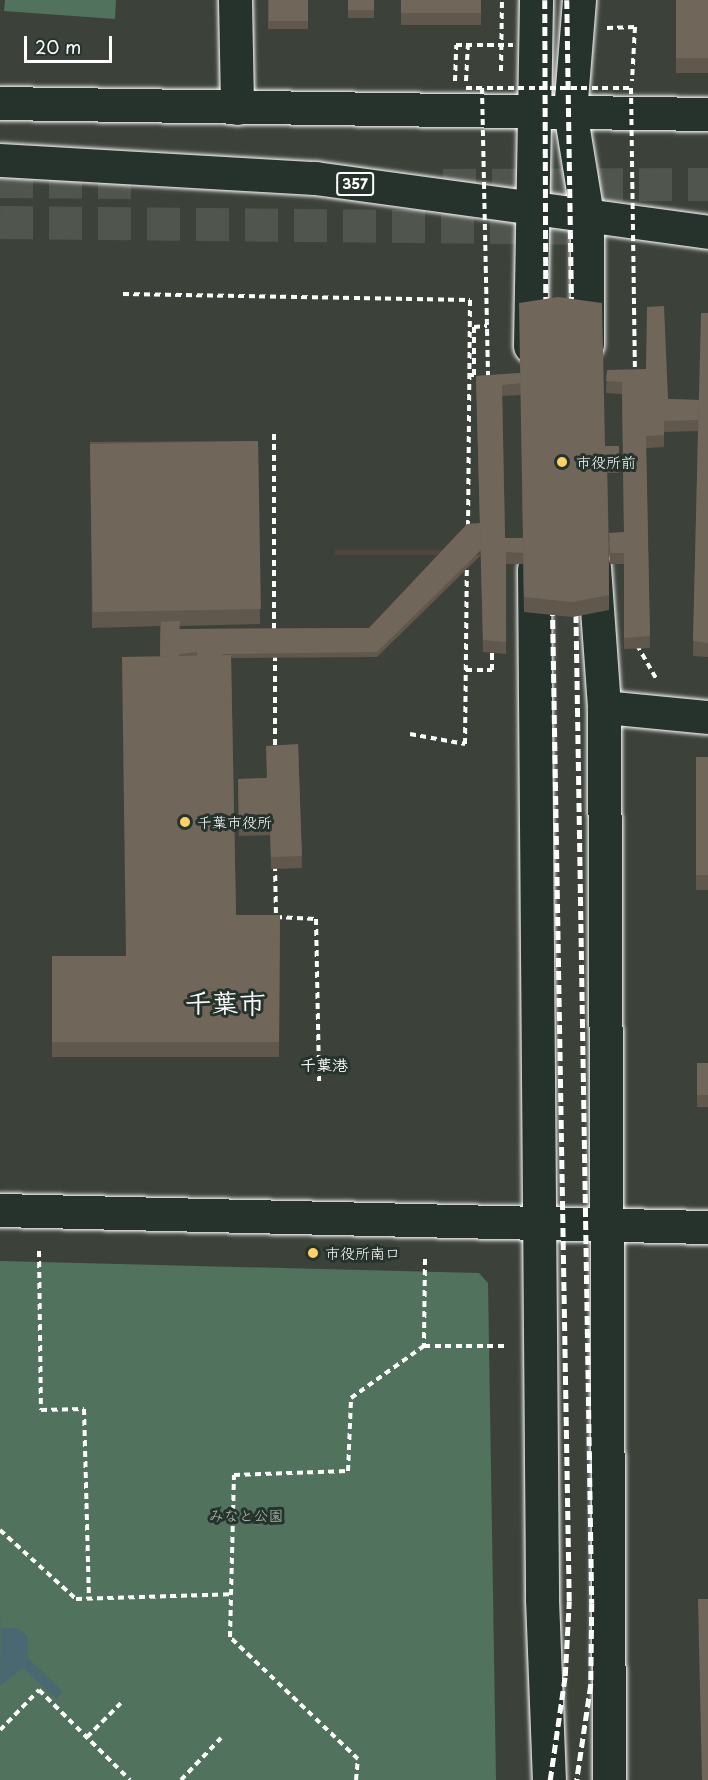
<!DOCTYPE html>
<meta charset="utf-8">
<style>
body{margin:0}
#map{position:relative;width:708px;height:1780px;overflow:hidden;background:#3c423a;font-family:"Playpen Sans","Klee One",sans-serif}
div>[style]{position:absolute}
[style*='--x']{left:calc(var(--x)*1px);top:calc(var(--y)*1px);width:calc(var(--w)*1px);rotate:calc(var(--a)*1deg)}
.green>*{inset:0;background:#51725c}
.water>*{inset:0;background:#4a6871}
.highway-tunnel>*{height:33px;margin-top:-16.5px;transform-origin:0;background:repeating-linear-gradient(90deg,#50554e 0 33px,transparent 0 49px)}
.path>*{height:4px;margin-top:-2px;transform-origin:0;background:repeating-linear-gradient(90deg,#fff 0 6px,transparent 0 10.5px)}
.roads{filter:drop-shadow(0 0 2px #fff) drop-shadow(0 0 2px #fff)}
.minor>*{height:33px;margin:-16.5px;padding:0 16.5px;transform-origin:16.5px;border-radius:16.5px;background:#26332d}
.highway>*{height:33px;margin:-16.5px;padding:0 16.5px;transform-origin:16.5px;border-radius:16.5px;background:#26332d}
.rail>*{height:4.5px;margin-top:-2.25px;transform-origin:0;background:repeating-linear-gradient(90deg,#fff 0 9px,transparent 0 13.5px)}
.path-bridge>*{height:4px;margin-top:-2px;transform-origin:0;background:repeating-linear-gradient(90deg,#fff 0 6px,transparent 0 10.5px)}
.wall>*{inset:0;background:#61584d;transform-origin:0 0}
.shaded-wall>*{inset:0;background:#4f473f;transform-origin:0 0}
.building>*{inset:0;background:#71665a;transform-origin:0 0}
.dots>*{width:16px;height:16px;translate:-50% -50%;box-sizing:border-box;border:3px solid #26332d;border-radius:50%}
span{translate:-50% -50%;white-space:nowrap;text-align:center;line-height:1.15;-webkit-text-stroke:6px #26332d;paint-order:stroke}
.shield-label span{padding:2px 4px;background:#26332d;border:2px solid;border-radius:4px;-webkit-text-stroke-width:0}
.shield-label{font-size:14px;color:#fff;font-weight:700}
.poi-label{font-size:15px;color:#fff}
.left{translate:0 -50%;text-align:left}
.park-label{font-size:15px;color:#b1c0b6}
.neighbourhood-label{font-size:16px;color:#fff;font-weight:700}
.town-label{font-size:27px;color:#fff;font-weight:700}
.scale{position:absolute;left:24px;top:36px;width:88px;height:27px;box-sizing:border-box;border:3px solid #fff;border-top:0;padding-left:8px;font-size:18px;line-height:21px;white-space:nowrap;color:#fff;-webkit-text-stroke:4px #26332d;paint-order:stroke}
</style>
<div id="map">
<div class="green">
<i style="clip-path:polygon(5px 0,116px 0,115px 19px,4px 11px)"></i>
<i style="clip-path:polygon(0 1261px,479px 1273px,488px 1283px,496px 1780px,0 1780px)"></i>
</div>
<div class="water">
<i style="clip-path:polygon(1px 1613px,2px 1628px,18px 1628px,28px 1637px,28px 1658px,63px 1692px,56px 1699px,23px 1668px,0 1686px)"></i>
</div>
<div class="highway-tunnel">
<i style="--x:0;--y:181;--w:136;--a:0.4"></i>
<i style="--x:443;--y:185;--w:265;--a:-0.2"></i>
<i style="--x:0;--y:222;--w:604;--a:0.57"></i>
</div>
<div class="path">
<i style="--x:607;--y:28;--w:28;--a:-2"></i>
<i style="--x:635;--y:27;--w:54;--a:93.2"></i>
<i style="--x:501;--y:71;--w:71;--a:-89.2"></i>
<i style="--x:455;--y:81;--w:36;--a:-88"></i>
<i style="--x:466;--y:81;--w:36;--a:-87"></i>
<i style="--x:123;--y:294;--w:347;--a:1"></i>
<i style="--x:470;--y:300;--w:227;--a:90.5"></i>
<i style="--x:469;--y:375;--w:5;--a:0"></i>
<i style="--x:474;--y:375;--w:48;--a:-90"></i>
<i style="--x:474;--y:327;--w:13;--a:-4"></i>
<i style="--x:274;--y:434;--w:199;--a:90"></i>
<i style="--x:637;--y:645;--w:40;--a:60.3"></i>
<i style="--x:275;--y:655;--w:95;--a:90"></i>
<i style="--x:466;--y:670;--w:26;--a:0"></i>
<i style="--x:492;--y:670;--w:20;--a:-90"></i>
<i style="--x:410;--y:734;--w:56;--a:10.3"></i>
<i style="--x:465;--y:744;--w:179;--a:-89.4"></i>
<i style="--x:275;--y:865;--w:52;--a:88.9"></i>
<i style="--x:276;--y:917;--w:40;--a:2.9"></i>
<i style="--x:316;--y:919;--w:162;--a:88.9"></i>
<i style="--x:39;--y:1251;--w:159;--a:89.3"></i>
<i style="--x:41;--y:1410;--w:43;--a:-1.3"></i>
<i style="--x:84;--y:1409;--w:190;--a:88.5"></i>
<i style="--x:425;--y:1259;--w:87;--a:90.7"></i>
<i style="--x:424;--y:1346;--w:84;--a:0"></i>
<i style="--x:0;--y:1530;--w:103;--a:42.2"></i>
<i style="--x:76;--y:1599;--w:155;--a:-1.8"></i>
<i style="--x:0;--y:1730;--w:56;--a:-45.7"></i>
<i style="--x:39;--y:1690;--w:128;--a:44.7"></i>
<i style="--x:87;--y:1737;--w:51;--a:-45"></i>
<i style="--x:181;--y:1780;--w:58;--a:-46.4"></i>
<i style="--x:356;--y:1780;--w:21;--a:-85"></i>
<i style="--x:358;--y:1759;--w:177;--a:-136.4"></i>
<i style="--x:230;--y:1637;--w:162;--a:-88.6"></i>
<i style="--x:234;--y:1475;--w:114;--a:-2"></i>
<i style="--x:348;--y:1471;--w:73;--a:-87.6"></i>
<i style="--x:351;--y:1398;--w:90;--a:-35.5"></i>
</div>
<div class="roads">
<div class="minor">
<i style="--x:235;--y:0;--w:108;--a:88.9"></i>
<i style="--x:579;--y:0;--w:111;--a:94.6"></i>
<i style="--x:570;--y:111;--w:105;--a:80.7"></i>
<i style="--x:587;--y:215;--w:129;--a:90"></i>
<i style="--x:530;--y:346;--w:346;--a:-89"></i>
<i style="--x:594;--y:567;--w:140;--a:85.9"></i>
<i style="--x:604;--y:707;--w:1073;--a:89.73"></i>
<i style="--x:534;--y:569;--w:1030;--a:89.55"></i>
<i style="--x:542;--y:1599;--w:181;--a:87.8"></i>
<i style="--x:604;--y:707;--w:104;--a:5.5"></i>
<i style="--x:0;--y:1210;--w:708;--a:1.38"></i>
</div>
<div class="highway">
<i style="--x:0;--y:103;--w:708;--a:0.89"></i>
<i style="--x:0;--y:160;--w:316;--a:3.3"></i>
<i style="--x:315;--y:178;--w:397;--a:7.8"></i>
</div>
</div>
<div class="rail">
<i style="--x:545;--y:0;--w:315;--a:89.8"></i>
<i style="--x:567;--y:0;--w:315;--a:89.1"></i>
<i style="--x:576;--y:600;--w:1003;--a:89.09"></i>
<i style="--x:592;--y:1603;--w:82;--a:90.7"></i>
<i style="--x:591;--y:1685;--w:96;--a:98.4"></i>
<i style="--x:550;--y:1780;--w:105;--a:-81.8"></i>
<i style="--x:565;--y:1676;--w:75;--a:-86.9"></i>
<i style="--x:569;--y:1601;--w:1004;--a:-90.97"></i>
</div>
<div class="path-bridge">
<i style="--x:456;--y:45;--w:57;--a:0"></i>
<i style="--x:466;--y:88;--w:165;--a:0"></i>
<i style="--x:631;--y:88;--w:286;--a:89.2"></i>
<i style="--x:482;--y:88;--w:290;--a:88.8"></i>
</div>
<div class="wall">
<i style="left:268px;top:0;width:40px;height:29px"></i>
<i style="left:348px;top:0;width:26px;height:18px"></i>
<i style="left:401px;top:0;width:80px;height:25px"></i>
<i style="left:676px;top:0;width:32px;height:73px"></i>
<i style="clip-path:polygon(evenodd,708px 313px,708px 657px,693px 656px,698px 431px,664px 432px,664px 447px,646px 448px,650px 648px,624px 649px,624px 564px,610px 564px,609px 545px,609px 610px,573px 617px,524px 612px,523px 562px,523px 564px,506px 564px,506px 654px,483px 652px,481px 555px,377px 657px,231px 658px,236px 915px,280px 915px,279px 1057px,52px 1057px,52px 956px,126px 956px,160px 656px,160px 626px,92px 628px,90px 442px,258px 441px,260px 624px,180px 626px,180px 629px,369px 628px,480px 523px,476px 376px,520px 373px,605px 446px,619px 446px,619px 473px,607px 473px,609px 542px,624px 532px,622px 394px,606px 393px,607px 370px,668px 399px,699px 400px,708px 313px,521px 395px,523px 538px,505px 538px,502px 396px,521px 395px)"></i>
<i style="clip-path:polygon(298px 744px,302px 868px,271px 869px,270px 835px,239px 836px,238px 779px,266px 778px)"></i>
<i style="left:696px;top:757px;width:12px;height:133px"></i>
<i style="left:697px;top:1063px;width:11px;height:44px"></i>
</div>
<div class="shaded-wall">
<i style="left:481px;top:550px;width:5px;height:146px;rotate:90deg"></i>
</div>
<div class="building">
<i style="left:269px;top:0;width:39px;height:21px"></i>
<i style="left:348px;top:0;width:26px;height:10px"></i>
<i style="left:401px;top:0;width:80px;height:13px"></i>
<i style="left:676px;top:0;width:32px;height:58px"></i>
<i style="clip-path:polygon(558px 297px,602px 303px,605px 446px,619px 446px,619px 459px,607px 458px,609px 595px,573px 602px,524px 597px,519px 303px)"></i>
<i style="clip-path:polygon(664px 306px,668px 399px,699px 400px,698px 420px,664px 421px,664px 435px,646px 436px,650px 636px,624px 638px,624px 553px,610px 553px,609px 533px,624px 532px,622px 382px,606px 381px,607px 370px,646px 369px,647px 307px)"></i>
<i style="clip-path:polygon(701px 313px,708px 313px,708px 643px,693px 641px)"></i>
<i style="clip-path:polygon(520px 373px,521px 383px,502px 385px,505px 538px,523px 538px,523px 553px,506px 552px,506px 642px,483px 640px,476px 376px)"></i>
<i style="left:258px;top:441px;width:168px;height:168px;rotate:89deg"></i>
<i style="clip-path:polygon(480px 523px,481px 550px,377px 652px,222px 654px,222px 656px,197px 656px,197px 652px,179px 654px,179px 656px,160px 656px,161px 622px,180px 621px,179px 629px,369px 628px,467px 524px)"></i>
<i style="clip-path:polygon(231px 655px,236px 915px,280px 915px,279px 1042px,52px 1042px,52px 956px,126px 956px,122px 657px)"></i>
<i style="clip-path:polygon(298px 744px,302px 856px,271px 857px,270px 823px,239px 824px,238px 779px,267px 778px,266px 746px)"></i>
<i style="left:696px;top:757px;width:12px;height:118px"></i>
<i style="left:697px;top:1063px;width:11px;height:32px"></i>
<i style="clip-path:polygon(698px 1599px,708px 1599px,708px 1780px,702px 1780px)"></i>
</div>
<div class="dots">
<i style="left:562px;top:462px;background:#ffd166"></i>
<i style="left:185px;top:822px;background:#ffd166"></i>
<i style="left:313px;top:1253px;background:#ffd166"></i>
</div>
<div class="shield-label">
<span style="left:355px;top:184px">357</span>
</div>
<div class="poi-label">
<span class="left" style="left:576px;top:462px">市役所前</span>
<span class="left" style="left:197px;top:822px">千葉市役所</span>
<span class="left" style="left:325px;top:1253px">市役所南口</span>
</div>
<div class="park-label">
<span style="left:246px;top:1515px">みなと公園</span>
</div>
<div class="neighbourhood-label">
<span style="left:324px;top:1064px">千葉港</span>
</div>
<div class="town-label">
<span style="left:225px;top:1002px">千葉市</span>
</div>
<div class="scale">20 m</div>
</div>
